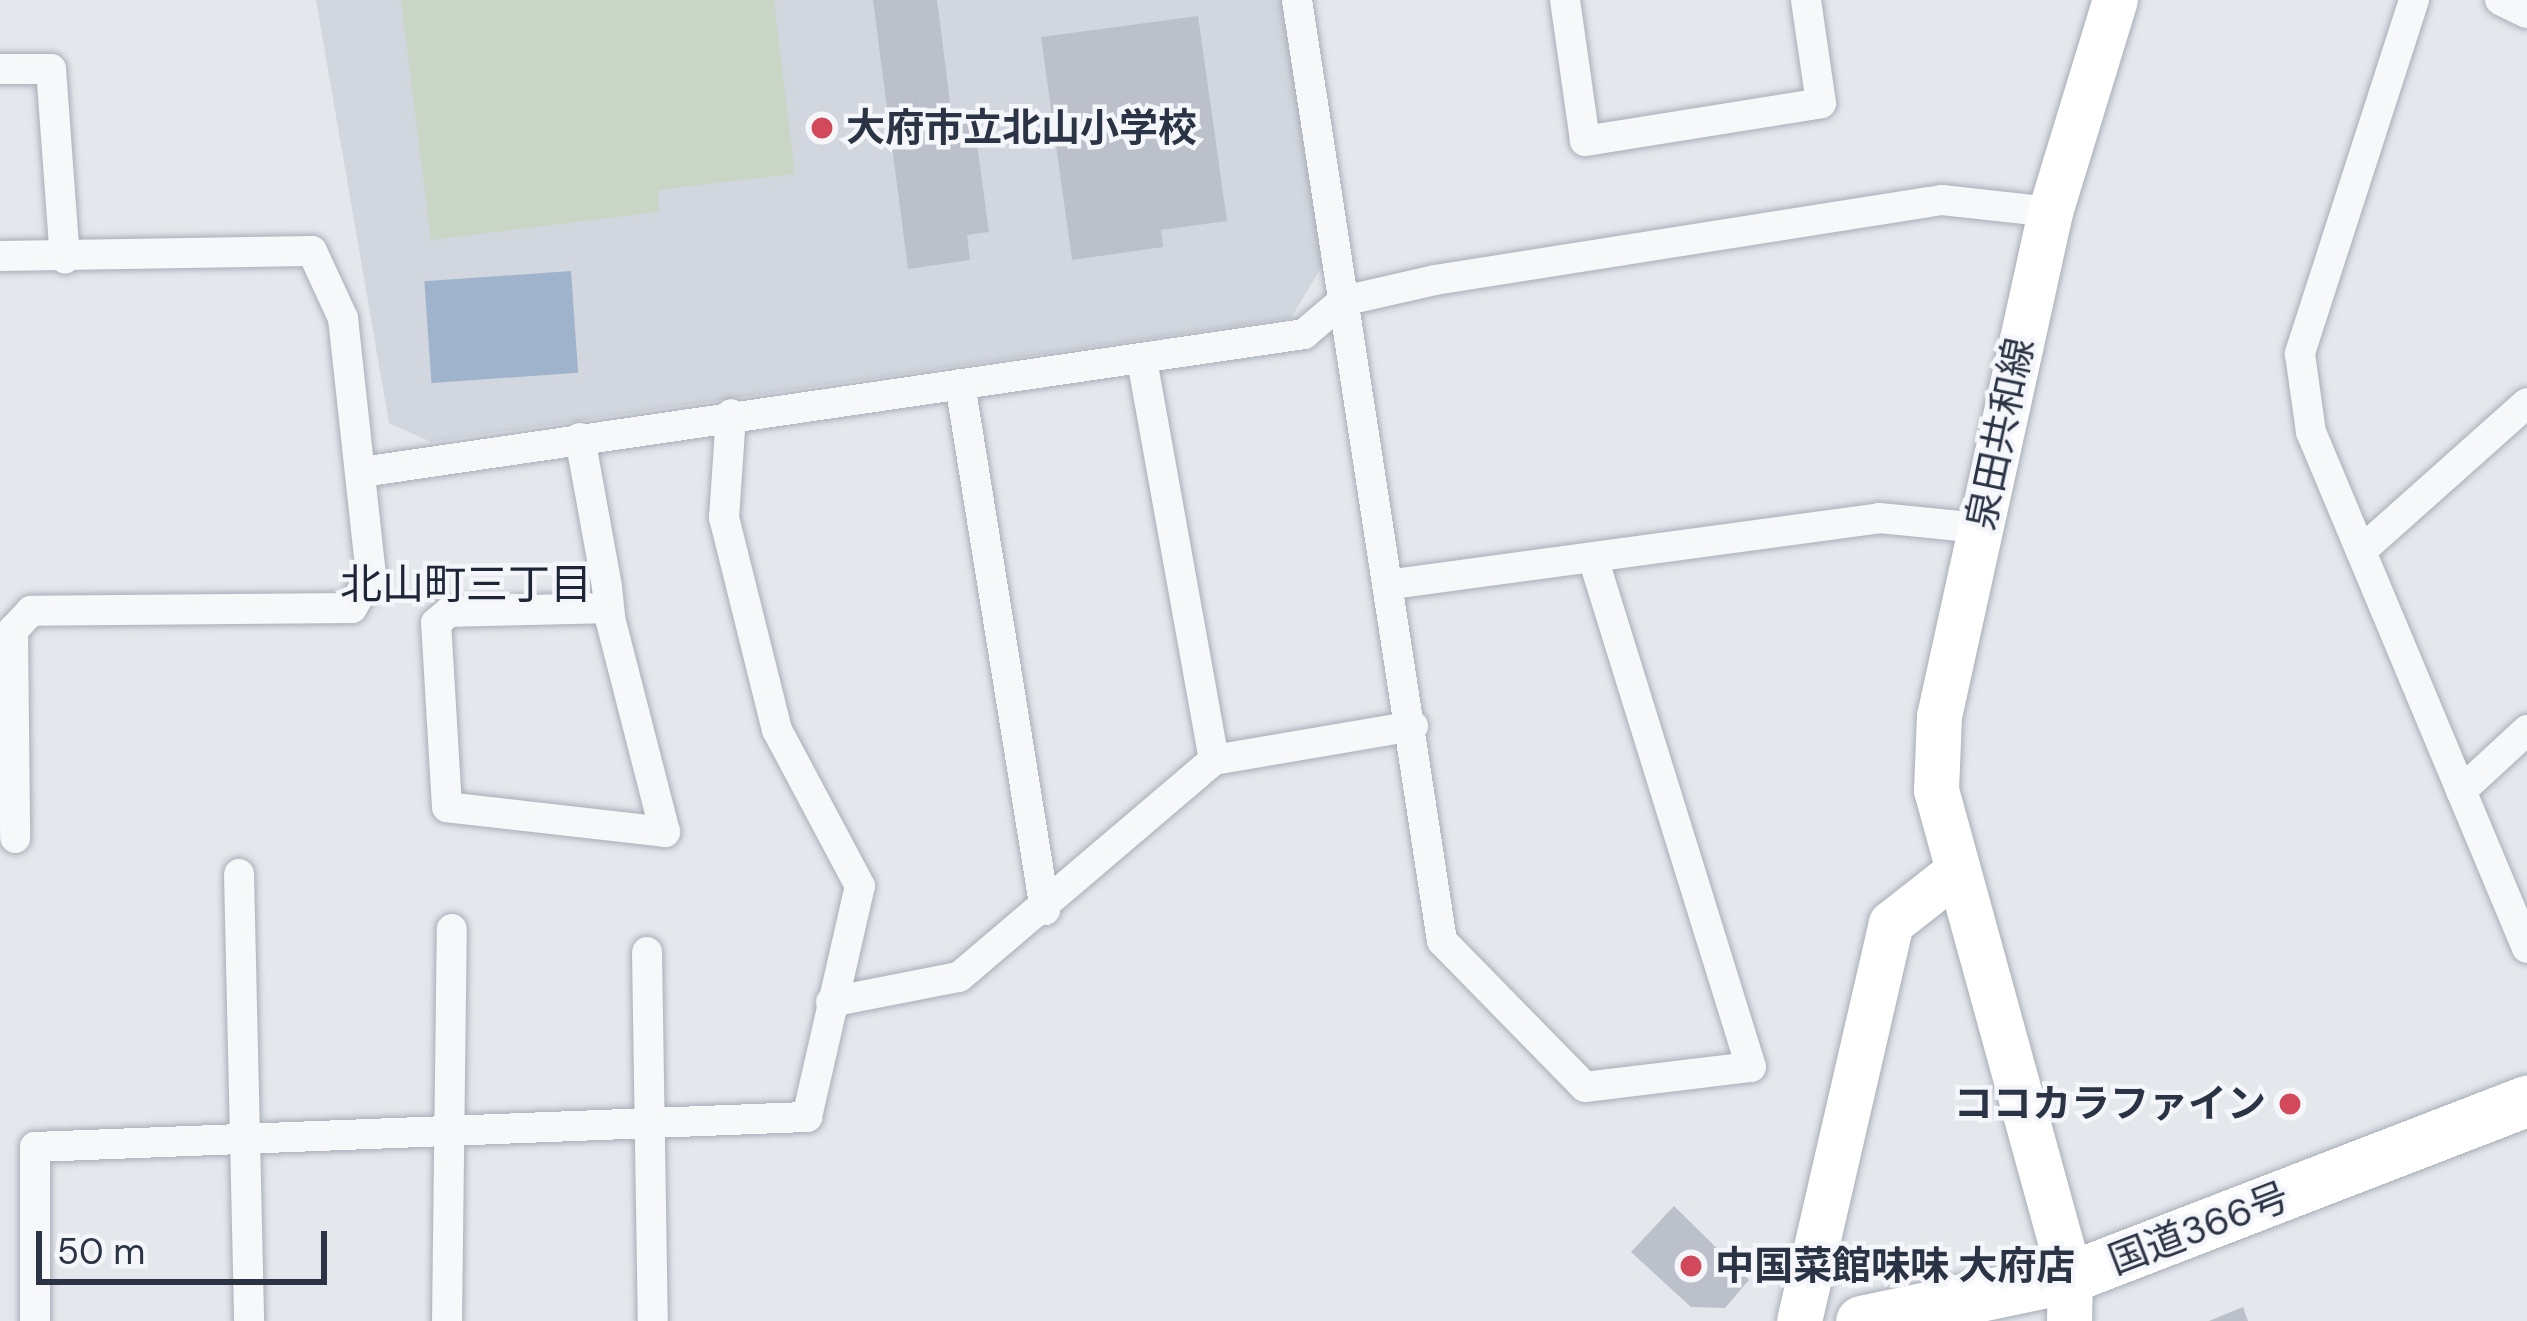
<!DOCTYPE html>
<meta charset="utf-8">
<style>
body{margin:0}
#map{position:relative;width:2527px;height:1321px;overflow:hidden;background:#e4e7ec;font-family:"DM Sans","Noto Sans JP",sans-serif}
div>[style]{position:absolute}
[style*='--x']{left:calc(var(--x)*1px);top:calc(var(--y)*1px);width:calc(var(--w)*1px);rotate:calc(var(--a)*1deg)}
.built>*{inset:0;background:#d2d6de}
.green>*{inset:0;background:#c9d6c5}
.water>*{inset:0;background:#9fb4cc;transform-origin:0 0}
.building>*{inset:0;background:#bbc0ca}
.roads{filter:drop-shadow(0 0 3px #a9aeb7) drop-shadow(0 0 3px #a9aeb7)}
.minor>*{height:30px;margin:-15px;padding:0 15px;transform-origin:15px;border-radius:15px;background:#f7f8fa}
.secondary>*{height:45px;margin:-22.5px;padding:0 22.5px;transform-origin:22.5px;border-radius:22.5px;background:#fff}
.trunk>*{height:51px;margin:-25.5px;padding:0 25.5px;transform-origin:25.5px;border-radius:25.5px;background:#fff}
.dots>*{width:33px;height:33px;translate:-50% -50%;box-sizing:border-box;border:6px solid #f4f6f9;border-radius:50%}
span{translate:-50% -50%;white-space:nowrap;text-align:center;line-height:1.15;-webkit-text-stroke:9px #f4f6f9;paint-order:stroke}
.poi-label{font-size:39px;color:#2b3445;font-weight:700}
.left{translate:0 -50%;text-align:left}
.right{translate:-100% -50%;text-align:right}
.street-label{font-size:39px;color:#2b3445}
.neighbourhood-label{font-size:42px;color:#1d2536}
.scale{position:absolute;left:36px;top:1231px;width:291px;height:54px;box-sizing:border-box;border:6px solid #2b3445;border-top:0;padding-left:15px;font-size:36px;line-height:42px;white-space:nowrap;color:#2b3445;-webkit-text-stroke:9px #f4f6f9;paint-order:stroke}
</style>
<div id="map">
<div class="built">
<i style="clip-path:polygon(316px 0,1284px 0,1328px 256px,1291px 318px,431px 442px,389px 423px)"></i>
</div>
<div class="green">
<i style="clip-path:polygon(401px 0,774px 0,795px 174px,658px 190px,659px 212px,431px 240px)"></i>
</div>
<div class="water">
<i style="left:571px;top:271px;width:102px;height:147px;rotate:86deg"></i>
</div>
<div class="building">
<i style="clip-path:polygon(873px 0,937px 0,953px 125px,974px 122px,989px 232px,967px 235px,970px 260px,908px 269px)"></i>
<i style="clip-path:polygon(1198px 16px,1227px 221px,1161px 230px,1163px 247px,1072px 260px,1041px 37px)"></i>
<i style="clip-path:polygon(1674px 1206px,1749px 1280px,1725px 1308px,1691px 1307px,1631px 1252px)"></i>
<i style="clip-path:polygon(2243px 1307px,2248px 1321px,2209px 1321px)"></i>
</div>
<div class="roads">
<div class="minor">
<i style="--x:1297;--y:0;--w:952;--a:81.24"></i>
<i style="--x:1442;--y:941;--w:204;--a:45.6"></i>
<i style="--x:1585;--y:1087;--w:167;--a:-6.9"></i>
<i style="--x:1751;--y:1067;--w:533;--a:-107.24"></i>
<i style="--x:1565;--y:0;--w:142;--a:81.9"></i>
<i style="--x:1585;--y:141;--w:239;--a:-9.1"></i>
<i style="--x:1821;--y:103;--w:104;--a:-98.3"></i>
<i style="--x:2414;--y:0;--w:372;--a:107.9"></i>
<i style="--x:2300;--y:354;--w:79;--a:82"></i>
<i style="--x:2311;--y:432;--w:559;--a:67.29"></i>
<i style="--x:2500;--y:0;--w:30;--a:26"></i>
<i style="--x:0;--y:69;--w:51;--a:0"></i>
<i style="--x:51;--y:69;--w:190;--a:85.8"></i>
<i style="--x:0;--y:256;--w:312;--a:-0.9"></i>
<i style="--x:312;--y:251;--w:74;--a:65.2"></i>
<i style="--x:343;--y:318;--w:259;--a:83.8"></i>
<i style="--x:371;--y:575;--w:38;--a:120"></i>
<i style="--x:352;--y:608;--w:321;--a:179.5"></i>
<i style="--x:31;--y:611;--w:26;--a:133"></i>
<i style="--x:13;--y:630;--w:208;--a:89.4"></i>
<i style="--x:1142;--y:360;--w:406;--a:79.8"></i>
<i style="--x:960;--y:384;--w:533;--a:80.82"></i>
<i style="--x:580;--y:438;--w:151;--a:79.7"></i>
<i style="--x:607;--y:587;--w:31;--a:84"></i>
<i style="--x:610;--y:618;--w:221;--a:75.6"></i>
<i style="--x:665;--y:832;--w:219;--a:-173.5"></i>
<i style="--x:447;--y:807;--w:184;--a:-93.4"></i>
<i style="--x:436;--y:623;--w:17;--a:-40"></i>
<i style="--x:449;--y:612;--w:160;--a:-1.4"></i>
<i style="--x:362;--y:472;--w:952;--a:-8.33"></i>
<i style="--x:1304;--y:334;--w:51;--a:-40.2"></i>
<i style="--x:1343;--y:301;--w:94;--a:-12.9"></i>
<i style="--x:1435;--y:280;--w:513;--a:-8.97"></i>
<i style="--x:1942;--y:200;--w:109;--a:6.3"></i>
<i style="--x:2361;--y:551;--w:222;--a:-41.7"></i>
<i style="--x:1393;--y:584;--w:490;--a:-7.7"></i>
<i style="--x:1879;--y:518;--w:101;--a:5.7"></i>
<i style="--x:2461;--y:791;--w:90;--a:-42.7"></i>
<i style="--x:239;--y:874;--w:447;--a:88.7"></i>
<i style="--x:647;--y:952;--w:369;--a:89.1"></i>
<i style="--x:831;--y:1002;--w:130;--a:-11.1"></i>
<i style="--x:959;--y:977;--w:335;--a:-40.4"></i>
<i style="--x:1214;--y:760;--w:202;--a:-9.7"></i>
<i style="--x:35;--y:1321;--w:174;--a:-90"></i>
<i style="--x:35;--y:1147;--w:773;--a:-2.23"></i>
<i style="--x:807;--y:1117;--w:237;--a:-77.1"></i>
<i style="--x:860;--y:886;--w:177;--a:-118"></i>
<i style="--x:777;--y:730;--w:219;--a:-104"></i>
<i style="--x:724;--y:518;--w:104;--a:-86.1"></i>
<i style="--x:447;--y:1321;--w:392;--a:-89.3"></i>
</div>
<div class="secondary">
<i style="--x:1799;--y:1321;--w:408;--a:-77"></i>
<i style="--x:1891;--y:923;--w:78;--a:-38.2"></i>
<i style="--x:2069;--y:1321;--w:44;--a:-88.7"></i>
<i style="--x:2070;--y:1277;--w:505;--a:-105.38"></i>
<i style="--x:1936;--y:790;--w:74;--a:-87.7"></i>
<i style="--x:1939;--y:716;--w:516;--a:-77.58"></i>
<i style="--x:2050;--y:212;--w:222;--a:-73"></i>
</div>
<div class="trunk">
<i style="--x:1861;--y:1321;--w:214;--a:-11.9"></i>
<i style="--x:2070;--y:1277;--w:490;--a:-21.1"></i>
</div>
</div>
<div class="dots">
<i style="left:822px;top:128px;background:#d1495b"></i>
<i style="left:2290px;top:1104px;background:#d1495b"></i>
<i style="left:1691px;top:1266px;background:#d1495b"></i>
</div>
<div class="poi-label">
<span class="left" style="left:846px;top:128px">大府市立北山小学校</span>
<span class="right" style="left:2266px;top:1104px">ココカラファイン</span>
<span class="left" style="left:1715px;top:1266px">中国菜館味味 大府店</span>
</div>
<div class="street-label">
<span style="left:2001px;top:434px;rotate:-78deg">泉田共和線</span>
<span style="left:2199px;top:1229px;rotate:-21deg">国道366号</span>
</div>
<div class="neighbourhood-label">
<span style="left:466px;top:585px">北山町三丁目</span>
</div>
<div class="scale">50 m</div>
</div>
